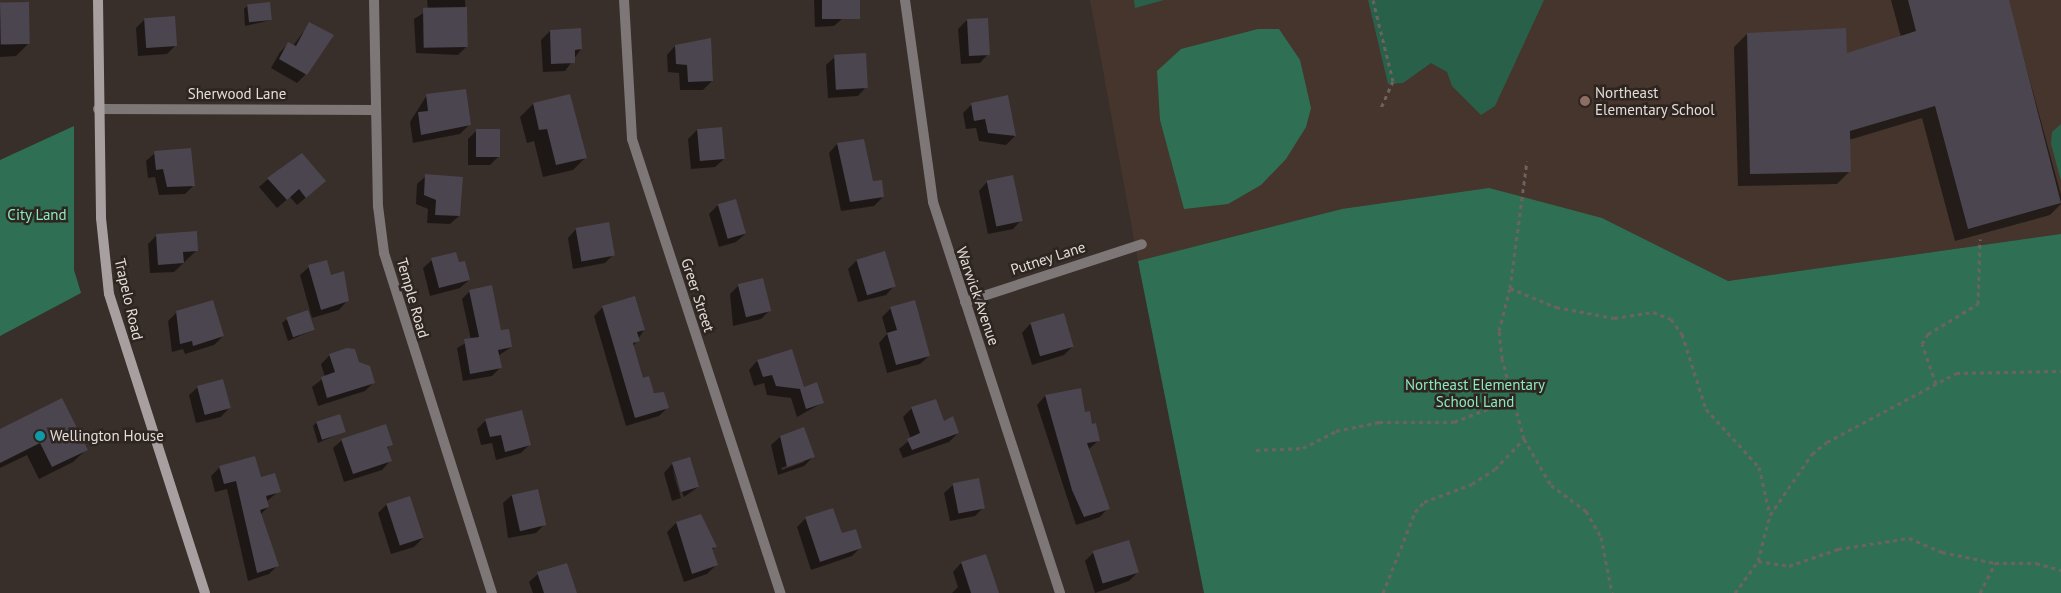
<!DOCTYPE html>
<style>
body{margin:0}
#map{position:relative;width:2061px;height:593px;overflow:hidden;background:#382e2a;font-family:"PT Sans",sans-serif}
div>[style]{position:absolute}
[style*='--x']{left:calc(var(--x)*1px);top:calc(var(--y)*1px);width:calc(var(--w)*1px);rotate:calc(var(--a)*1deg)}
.built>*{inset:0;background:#45352d}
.green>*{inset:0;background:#296049}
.forest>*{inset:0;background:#2f7055}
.shadow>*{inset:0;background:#0007}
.building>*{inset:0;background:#4a454e;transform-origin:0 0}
.path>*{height:3px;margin-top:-1.5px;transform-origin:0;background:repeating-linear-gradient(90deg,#6c635f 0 4px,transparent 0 8px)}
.minor>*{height:10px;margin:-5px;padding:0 5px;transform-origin:5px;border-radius:5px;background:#7d7778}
.secondary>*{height:10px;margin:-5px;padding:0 5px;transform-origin:5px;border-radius:5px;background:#a89fa0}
.dots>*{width:14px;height:14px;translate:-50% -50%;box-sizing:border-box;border:2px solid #2e2520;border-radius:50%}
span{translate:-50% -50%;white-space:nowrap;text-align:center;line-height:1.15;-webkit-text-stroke:5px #2e2520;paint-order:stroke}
.poi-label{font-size:15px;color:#e3ddda}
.left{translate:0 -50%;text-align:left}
.street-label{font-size:15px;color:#e3ddda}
.park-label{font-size:15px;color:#8aeabf}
</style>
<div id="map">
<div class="built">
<i style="clip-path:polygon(1090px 0,2061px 0,2061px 234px,1728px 281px,1602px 218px,1342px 209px,1138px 261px)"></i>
</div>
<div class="green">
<i style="clip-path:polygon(1134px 0,1164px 0,1135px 8px)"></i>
<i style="clip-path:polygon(1368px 0,1544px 0,1495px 106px,1481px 115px,1452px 86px,1447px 72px,1431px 63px,1403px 83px,1388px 84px)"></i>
<i style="clip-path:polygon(2061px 124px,2061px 181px,2051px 144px,2052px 132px)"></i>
</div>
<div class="forest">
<i style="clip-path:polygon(1258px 29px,1279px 29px,1300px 60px,1311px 108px,1306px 127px,1286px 159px,1261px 185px,1228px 204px,1184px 209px,1160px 120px,1157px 71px,1181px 49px)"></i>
<i style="clip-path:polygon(74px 126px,74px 270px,81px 293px,0 336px,0 160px)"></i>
<i style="clip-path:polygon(1489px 188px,1602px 218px,1728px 281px,2061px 234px,2061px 593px,1204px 593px,1138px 261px,1342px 209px)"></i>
</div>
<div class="shadow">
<i style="clip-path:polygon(427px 0,465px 0,467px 46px,458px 55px,416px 53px,414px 19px,428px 10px)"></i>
<i style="clip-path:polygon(814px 0,844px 0,843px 18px,834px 26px,815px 27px)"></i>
<i style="clip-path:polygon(1891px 0,2008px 0,2061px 195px,2061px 204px,2050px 215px,1955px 241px,1922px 118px,1849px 140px,1850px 171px,1837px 184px,1738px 186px,1734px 47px,1747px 34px,1846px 54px,1901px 37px)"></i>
<i style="clip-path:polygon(0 4px,29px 43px,16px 56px,0 57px)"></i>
<i style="clip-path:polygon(248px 5px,271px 20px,245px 26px,244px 9px)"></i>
<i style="clip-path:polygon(145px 19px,176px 45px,167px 54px,138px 56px,136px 28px)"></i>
<i style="clip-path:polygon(967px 20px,988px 54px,980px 63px,961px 64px,958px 29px)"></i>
<i style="clip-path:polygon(310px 23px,306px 74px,297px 83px,271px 68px,280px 52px,289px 43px,293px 46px)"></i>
<i style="clip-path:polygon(550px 31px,581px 49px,565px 71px,543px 72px,541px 40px)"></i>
<i style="clip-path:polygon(675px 46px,712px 81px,703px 90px,680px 90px,679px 73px,668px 72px,667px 55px)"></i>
<i style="clip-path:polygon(835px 57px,866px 87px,858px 96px,828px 98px,826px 65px)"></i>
<i style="clip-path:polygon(427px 95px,469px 125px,460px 134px,413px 143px,410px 122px)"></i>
<i style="clip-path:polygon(1007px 96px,1015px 136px,1006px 145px,979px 141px,976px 128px,966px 129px,963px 113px,972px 104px)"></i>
<i style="clip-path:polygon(533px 104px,585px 158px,573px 170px,543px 177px,534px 141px,527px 143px,520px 117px)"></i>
<i style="clip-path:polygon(477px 130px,499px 156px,490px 165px,468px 165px,468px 139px)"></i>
<i style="clip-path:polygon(697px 130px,724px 159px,715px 167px,691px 169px,688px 139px)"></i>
<i style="clip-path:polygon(837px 144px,883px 197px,874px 206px,841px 211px,829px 153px)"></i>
<i style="clip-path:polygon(155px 153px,194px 185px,185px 194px,159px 195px,155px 177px,148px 178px,146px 161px)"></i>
<i style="clip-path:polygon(426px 176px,459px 216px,450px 224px,427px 223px,428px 209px,416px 204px,417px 184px)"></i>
<i style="clip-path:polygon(268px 179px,316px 189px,297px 205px,290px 197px,277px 208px,259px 187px)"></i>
<i style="clip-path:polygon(987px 182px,1021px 220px,1013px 229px,988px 234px,979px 191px)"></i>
<i style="clip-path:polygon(735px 200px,745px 234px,736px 242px,719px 247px,709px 214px,718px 205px)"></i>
<i style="clip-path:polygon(576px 229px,613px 255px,605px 263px,573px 269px,568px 238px)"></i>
<i style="clip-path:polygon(157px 235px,197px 250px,174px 272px,150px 273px,148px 244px)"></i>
<i style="clip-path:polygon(432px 260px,458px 264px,469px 280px,460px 288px,430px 296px,423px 268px)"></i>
<i style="clip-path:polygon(857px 260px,894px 286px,886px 295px,858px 302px,848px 269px)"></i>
<i style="clip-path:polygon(309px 267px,330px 276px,347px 301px,339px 310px,312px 318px,300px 275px)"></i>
<i style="clip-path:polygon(739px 285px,770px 310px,761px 319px,733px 326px,730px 294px)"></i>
<i style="clip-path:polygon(470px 291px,511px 347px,498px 356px,500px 368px,492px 376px,463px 381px,457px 348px,471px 340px,462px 299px)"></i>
<i style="clip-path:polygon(603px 307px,644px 330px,633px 347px,642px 379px,668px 407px,659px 416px,626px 426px,594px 316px)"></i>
<i style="clip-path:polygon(891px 308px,929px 356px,920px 364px,887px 373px,879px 343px,887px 334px,882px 317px)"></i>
<i style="clip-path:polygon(177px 312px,223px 336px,214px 345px,185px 354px,183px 349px,172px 352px,168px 321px)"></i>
<i style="clip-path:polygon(287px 319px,313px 330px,288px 341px,282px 323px)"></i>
<i style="clip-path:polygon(1030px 324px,1073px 346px,1064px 355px,1032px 365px,1022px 333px)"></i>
<i style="clip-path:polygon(330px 355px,358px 363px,374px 382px,365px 391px,318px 406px,312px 387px,325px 377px,321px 364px)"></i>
<i style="clip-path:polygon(757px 361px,803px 388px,822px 403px,797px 417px,791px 398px,767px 395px,764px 383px,754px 386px,749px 370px)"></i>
<i style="clip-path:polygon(198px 387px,229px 408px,221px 417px,196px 423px,189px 395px)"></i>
<i style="clip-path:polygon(1045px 396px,1091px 426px,1099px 440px,1088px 450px,1108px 508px,1100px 517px,1076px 525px,1037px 405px)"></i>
<i style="clip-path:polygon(912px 408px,944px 422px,958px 433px,949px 442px,903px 458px,899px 449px,911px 439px,903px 417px)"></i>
<i style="clip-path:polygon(486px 420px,529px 445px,521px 453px,496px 460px,492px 443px,481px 445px,477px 429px)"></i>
<i style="clip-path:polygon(317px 422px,345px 431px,318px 443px,313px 426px)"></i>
<i style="clip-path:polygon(0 430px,86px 450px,73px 462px,39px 479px,27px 455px,0 468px)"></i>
<i style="clip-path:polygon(evenodd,780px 437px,813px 457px,804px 466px,778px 475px,771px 445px,780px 437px,804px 459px,804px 462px,782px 470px,781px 468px,804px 459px)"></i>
<i style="clip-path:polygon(342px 440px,391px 445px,386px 449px,390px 461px,382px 470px,344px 482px,333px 448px)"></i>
<i style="clip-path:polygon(672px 464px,698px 487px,684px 497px,672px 468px,681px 498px,672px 501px,664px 473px)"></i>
<i style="clip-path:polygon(220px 467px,279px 491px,267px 501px,268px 507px,261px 514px,278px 565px,269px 574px,248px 581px,227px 489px,215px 492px,211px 476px)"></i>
<i style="clip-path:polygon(953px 485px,984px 507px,975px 516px,950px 521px,944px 493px)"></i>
<i style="clip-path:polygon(512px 495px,545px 524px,536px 533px,508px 538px,503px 503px)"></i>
<i style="clip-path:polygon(387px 504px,423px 538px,414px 547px,391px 554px,378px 513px)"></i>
<i style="clip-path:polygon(700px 515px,715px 547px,711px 550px,716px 565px,707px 574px,684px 582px,667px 532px,676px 523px)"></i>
<i style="clip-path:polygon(806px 518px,842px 535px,860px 548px,852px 556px,811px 570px,797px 527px)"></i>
<i style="clip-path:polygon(1094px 552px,1138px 572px,1129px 581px,1095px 593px,1085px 561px)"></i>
<i style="clip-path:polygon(961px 563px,997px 593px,952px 593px,958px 587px,953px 572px)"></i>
<i style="clip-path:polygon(538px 574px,576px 593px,533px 593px,529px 582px)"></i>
</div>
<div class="building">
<i style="left:822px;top:0;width:38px;height:19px"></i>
<i style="clip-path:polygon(1908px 0,2009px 0,2061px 203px,1968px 229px,1935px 106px,1850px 131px,1851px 172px,1750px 174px,1747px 33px,1846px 28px,1847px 53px,1916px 31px)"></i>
<i style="left:29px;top:2px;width:42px;height:29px;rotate:89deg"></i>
<i style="left:270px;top:2px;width:18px;height:23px;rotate:84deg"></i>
<i style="left:467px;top:7px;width:40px;height:44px;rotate:89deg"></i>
<i style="left:175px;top:16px;width:30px;height:31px;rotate:86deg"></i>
<i style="left:988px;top:18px;width:37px;height:21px;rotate:87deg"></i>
<i style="clip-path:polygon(309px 22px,334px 35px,307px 75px,279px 59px,288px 42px,296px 46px)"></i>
<i style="clip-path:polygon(581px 28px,582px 49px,575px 50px,575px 63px,551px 64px,550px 30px)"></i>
<i style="clip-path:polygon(711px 38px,713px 81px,688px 82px,687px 65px,676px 64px,675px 45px)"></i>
<i style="left:866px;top:53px;width:35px;height:32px;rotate:87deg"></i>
<i style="clip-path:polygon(466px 89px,471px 125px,421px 135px,418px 112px,428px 111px,426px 94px)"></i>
<i style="clip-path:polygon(570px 94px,587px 158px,556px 165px,547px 129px,539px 130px,533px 103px)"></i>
<i style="clip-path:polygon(1008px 95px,1016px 136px,988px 133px,985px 119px,974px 121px,971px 103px)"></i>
<i style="left:722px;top:127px;width:32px;height:25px;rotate:85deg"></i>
<i style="left:476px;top:129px;width:24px;height:28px"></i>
<i style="clip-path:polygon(864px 139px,873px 181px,882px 180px,884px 197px,850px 202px,837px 143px)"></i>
<i style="clip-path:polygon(191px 148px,195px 186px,167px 187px,163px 169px,156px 170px,154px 151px)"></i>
<i style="clip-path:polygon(302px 153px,326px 181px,306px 198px,299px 189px,287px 200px,267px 178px)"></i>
<i style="clip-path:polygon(425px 174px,463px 177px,460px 216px,435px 215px,436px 200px,424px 195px)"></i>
<i style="left:1013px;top:175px;width:47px;height:27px;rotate:78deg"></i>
<i style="left:736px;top:199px;width:36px;height:19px;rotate:74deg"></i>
<i style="left:609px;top:222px;width:34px;height:34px;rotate:80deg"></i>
<i style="clip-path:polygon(197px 231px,198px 251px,183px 252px,184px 263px,158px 265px,156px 234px)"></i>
<i style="left:885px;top:251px;width:37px;height:30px;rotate:73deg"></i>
<i style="clip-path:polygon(456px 252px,459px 262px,465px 261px,470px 280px,439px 288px,431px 258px)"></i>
<i style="clip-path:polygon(327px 260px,331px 275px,344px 271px,349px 301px,321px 310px,308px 265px)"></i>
<i style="left:763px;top:278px;width:34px;height:26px;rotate:76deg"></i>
<i style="clip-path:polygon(492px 285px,501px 330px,509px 329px,512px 347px,498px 350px,502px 368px,470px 374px,464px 339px,479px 337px,469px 290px)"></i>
<i style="clip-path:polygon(635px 296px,645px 330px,637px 332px,640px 341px,633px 343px,643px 378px,649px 376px,654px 393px,664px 392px,669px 408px,635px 418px,602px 306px)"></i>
<i style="clip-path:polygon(213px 300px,224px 336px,193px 346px,192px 341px,180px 344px,176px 311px)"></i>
<i style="clip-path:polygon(915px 300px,930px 356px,896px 365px,887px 333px,897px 330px,890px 307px)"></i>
<i style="left:308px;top:310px;width:21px;height:23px;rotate:71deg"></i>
<i style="left:1064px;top:313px;width:35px;height:35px;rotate:74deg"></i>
<i style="clip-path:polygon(347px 348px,355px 349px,359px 362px,370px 366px,375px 383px,327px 398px,321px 377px,335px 372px,329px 354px)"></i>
<i style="clip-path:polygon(792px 349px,804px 387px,817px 382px,824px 403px,806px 409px,800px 389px,776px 386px,772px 375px,763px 377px,757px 360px)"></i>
<i style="left:223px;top:379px;width:30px;height:27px;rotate:75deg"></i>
<i style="clip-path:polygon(1081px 388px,1085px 412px,1090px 411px,1092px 424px,1096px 423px,1100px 441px,1087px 443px,1110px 509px,1084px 517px,1072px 490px,1045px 395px)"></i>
<i style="clip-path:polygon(62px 398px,88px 450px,52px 467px,40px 443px,0 463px,0 429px)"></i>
<i style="clip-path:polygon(936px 399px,944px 421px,953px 416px,959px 433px,912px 450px,907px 439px,920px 433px,911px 407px)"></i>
<i style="clip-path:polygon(522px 410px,531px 445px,505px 452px,501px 435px,490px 437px,485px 419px)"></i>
<i style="left:340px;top:414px;width:19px;height:25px;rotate:72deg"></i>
<i style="clip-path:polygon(386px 424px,393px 445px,387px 447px,392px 461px,353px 474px,341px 439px)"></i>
<i style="clip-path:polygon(804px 427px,815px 457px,787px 467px,780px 436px)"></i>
<i style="clip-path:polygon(255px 456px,261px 477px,275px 473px,281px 492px,266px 496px,269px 507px,260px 510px,279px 566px,257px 573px,236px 481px,224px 484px,219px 466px)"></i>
<i style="left:690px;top:457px;width:31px;height:19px;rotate:73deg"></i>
<i style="left:979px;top:478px;width:31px;height:27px;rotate:79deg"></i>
<i style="left:538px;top:489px;width:37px;height:27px;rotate:77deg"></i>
<i style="left:410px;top:496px;width:44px;height:25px;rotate:72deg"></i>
<i style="clip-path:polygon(833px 508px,842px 533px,856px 529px,862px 548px,820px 562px,805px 517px)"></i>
<i style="clip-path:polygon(701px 514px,717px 547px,712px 548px,718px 565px,692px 574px,676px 522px)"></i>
<i style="left:1129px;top:540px;width:34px;height:38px;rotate:73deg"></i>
<i style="clip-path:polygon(986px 554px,999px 593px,971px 593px,961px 562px)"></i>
<i style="clip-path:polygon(567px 563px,577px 593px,544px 593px,537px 572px)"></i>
</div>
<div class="path">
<i style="--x:1373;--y:0;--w:83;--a:76.1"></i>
<i style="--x:1393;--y:81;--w:32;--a:114"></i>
<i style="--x:1510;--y:288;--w:50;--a:22.4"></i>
<i style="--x:1556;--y:307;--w:59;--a:10.7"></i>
<i style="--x:1614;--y:318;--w:39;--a:-9"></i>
<i style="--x:1653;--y:312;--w:19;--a:21"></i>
<i style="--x:1671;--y:319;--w:19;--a:54"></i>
<i style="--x:1682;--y:334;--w:79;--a:72.3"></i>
<i style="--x:1706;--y:409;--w:79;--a:47.6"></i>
<i style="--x:1759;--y:467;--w:49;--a:77.1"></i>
<i style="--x:1936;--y:384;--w:42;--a:-109.3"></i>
<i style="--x:1922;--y:344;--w:12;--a:-59"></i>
<i style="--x:1928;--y:334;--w:58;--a:-31"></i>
<i style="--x:1978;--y:304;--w:65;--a:-88.2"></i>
<i style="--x:1524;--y:439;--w:53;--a:59.6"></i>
<i style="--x:1551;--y:485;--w:44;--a:36.6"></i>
<i style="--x:1586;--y:511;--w:30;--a:60"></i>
<i style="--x:1601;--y:537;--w:57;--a:78.9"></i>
<i style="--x:1256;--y:450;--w:47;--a:-2.4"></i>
<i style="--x:1303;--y:448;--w:37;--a:-27"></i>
<i style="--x:1336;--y:431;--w:44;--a:-11.8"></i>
<i style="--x:1379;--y:422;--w:75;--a:0"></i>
<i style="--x:1454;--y:422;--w:63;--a:-21.3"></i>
<i style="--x:1758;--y:561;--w:31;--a:9"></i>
<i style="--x:1789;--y:566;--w:52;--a:-19.1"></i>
<i style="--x:1838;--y:549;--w:72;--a:-8.8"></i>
<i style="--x:1909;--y:538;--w:36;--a:23"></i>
<i style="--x:1942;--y:552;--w:54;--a:11.7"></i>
<i style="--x:1995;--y:563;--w:41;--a:0"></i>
<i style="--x:2036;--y:563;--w:26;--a:16"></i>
<i style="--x:1383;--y:593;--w:87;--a:-68.4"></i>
<i style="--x:1415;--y:512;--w:13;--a:-48"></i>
<i style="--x:1424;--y:502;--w:51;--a:-20.6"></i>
<i style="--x:1472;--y:484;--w:27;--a:-33"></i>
<i style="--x:1495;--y:469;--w:42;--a:-46"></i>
<i style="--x:1524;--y:439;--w:83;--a:-105.4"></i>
<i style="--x:1502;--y:359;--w:28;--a:-96"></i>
<i style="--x:1499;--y:331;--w:44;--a:-75.7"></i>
<i style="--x:1510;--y:288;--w:128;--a:-82.4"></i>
<i style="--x:1735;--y:593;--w:39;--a:-54"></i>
<i style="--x:1758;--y:561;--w:48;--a:-75.4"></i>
<i style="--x:1770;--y:515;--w:74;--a:-55.5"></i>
<i style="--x:1812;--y:454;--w:19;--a:-39"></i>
<i style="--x:1827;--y:442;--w:146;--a:-28.1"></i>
<i style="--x:1956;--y:373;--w:105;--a:-1.1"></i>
<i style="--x:1980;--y:593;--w:34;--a:-63"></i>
</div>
<div class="minor">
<i style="--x:374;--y:0;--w:206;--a:88.9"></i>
<i style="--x:378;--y:206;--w:47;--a:82.7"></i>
<i style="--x:384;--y:253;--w:357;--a:72.4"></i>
<i style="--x:624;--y:0;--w:139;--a:86.7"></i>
<i style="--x:632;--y:139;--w:478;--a:71.9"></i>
<i style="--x:905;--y:0;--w:204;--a:82.1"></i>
<i style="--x:933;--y:202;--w:411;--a:72"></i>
<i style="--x:98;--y:109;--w:277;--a:0.2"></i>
<i style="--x:965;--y:302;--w:186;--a:-18.1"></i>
</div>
<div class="secondary">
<i style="--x:98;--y:0;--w:218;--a:89.2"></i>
<i style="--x:101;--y:218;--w:76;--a:84"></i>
<i style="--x:109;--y:294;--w:314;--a:72.2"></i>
</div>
<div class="dots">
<i style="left:1585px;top:101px;background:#8d6e63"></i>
<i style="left:40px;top:436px;background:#0f9aa8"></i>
</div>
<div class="poi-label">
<span class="left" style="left:1595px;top:101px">Northeast<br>Elementary School</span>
<span class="left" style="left:50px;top:436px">Wellington House</span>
</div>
<div class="street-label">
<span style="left:237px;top:94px">Sherwood Lane</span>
<span style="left:1048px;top:258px;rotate:-18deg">Putney Lane</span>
<span style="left:698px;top:295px;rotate:72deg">Greer Street</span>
<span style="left:978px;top:296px;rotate:71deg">Warwick Avenue</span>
<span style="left:413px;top:298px;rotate:74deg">Temple Road</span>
<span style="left:129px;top:299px;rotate:77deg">Trapelo Road</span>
</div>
<div class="park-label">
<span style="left:37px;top:215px">City Land</span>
<span style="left:1475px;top:393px">Northeast Elementary<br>School Land</span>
</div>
</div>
